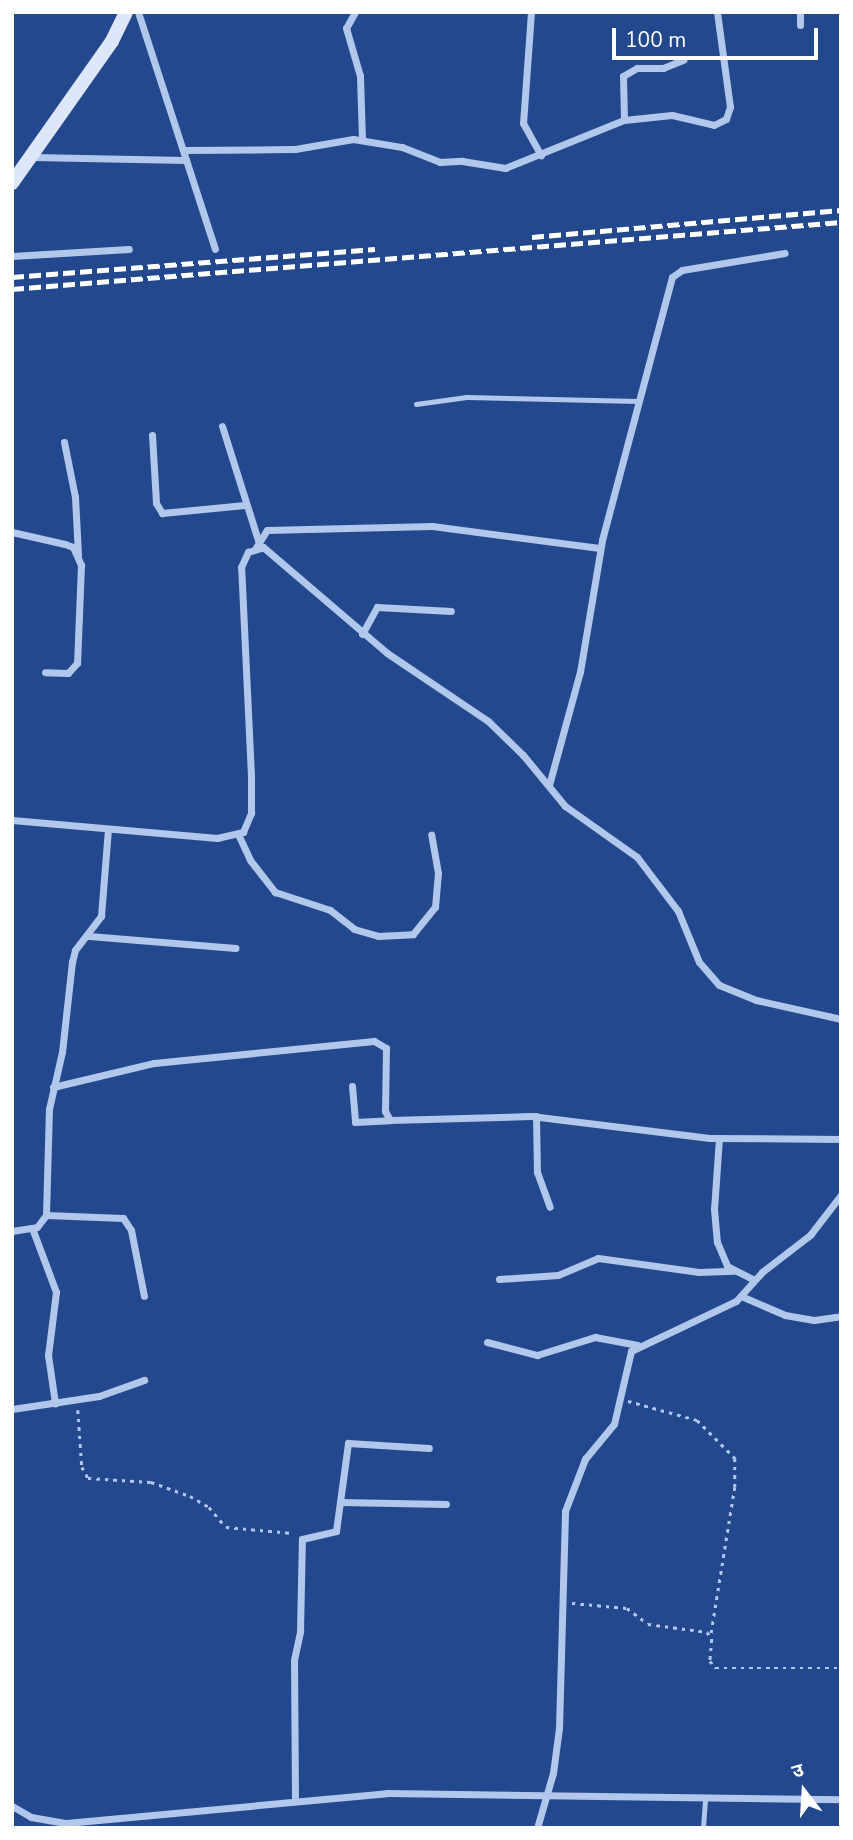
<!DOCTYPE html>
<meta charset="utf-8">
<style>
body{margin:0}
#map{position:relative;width:853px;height:1840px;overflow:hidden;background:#23488d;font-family:"Nunito Sans","Noto Sans Devanagari",sans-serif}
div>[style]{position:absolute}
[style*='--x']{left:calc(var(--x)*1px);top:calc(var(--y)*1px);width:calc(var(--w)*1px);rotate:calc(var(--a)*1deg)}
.path>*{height:2.5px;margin-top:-1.25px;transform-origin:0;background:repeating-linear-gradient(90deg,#b1c7eb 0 3.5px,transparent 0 8.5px)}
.lane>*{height:5px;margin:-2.5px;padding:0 2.5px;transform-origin:2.5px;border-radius:2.5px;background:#b1c7eb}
.street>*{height:7px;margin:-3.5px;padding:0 3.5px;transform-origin:3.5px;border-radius:3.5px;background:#b1c7eb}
.secondary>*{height:14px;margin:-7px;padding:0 7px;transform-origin:7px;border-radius:7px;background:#dde7f9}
.rail>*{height:4.5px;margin-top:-2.25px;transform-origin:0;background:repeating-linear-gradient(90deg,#fff 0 12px,transparent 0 17px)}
span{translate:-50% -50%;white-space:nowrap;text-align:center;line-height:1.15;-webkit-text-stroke:5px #23488d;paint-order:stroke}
.frame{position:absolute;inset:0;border:14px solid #fff;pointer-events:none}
.north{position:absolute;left:769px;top:1756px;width:70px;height:70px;-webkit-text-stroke:5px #23488d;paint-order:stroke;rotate:343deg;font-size:19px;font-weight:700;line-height:28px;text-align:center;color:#fff}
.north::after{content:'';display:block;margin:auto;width:24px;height:32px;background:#fff;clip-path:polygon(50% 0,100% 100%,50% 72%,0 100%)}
.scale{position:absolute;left:612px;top:28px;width:206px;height:32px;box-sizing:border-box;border:4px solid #fff;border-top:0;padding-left:9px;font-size:21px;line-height:24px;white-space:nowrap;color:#fff;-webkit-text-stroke:5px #23488d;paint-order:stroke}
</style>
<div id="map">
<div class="path">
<i style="--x:628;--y:1401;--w:72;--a:15.4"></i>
<i style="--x:697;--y:1420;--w:54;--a:45"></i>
<i style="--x:735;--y:1458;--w:29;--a:90"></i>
<i style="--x:735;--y:1487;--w:150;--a:99.2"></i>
<i style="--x:78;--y:1410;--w:57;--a:86"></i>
<i style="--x:82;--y:1467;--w:13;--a:61"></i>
<i style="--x:88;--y:1478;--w:63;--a:3.6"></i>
<i style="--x:151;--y:1482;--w:41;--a:19.7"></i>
<i style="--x:190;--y:1496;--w:22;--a:30"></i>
<i style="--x:209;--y:1507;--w:26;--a:50"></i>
<i style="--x:226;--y:1527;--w:66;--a:5.2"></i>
<i style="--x:572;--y:1603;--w:55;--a:5.2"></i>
<i style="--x:627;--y:1608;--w:26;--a:37"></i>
<i style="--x:648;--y:1624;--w:60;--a:7.7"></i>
<i style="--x:707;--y:1632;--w:9;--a:54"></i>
<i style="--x:712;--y:1639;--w:22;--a:95"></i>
<i style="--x:710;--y:1661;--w:9;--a:54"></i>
<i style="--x:715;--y:1668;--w:126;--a:0"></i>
</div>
<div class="lane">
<i style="--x:416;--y:404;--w:51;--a:-7.8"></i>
<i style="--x:467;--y:397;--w:171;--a:1.3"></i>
<i style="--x:703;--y:1828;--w:31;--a:-86"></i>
</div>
<div class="street">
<i style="--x:138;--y:12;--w:249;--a:72"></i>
<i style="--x:355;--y:12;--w:18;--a:119"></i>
<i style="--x:346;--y:28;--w:50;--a:73.7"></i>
<i style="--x:360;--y:76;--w:64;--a:88.2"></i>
<i style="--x:531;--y:12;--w:111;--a:94.1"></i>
<i style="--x:523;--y:123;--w:37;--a:61"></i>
<i style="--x:800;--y:25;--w:13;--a:-90"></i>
<i style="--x:624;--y:120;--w:44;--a:-91.3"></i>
<i style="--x:623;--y:76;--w:16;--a:-30"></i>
<i style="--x:637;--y:68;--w:26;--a:0"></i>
<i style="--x:663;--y:68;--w:22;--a:-22"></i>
<i style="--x:184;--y:150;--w:111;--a:-0.5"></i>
<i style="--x:295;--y:149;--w:59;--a:-9.8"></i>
<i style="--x:353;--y:139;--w:50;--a:9.3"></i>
<i style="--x:402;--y:147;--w:41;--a:21.5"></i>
<i style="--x:440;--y:162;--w:22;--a:-3"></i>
<i style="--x:462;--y:161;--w:44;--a:9.2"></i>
<i style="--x:505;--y:168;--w:128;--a:-22"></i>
<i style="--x:624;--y:120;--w:48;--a:-5.9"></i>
<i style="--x:672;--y:115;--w:43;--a:13.4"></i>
<i style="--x:714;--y:125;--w:13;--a:-27"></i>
<i style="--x:726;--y:119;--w:13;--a:-72"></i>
<i style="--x:730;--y:107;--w:96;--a:-97.8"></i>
<i style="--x:32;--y:157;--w:154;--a:1.1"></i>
<i style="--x:12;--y:256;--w:117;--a:-3.4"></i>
<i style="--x:222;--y:426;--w:120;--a:72.5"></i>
<i style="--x:152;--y:435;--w:68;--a:86.6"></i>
<i style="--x:156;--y:503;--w:12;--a:59"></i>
<i style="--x:162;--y:513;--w:83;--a:-5.5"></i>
<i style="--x:64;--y:442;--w:56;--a:78.7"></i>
<i style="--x:75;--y:497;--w:58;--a:87"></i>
<i style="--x:12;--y:532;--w:54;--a:12.8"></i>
<i style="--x:65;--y:544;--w:9;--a:21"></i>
<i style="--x:73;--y:547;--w:20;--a:66"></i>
<i style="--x:81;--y:565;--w:98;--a:92.3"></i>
<i style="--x:77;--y:663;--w:13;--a:132"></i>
<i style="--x:68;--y:673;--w:23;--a:-178"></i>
<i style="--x:255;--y:549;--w:22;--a:-58"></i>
<i style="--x:267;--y:530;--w:165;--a:-1.4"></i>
<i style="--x:432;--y:526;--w:169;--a:7.5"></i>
<i style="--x:362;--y:634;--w:31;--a:-61"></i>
<i style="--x:377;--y:607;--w:74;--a:3.1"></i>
<i style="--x:549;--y:785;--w:117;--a:-74.7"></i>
<i style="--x:580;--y:672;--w:134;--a:-80.5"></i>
<i style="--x:602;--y:540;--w:272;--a:-75.1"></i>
<i style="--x:672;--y:277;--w:12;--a:-35"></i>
<i style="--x:682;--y:270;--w:104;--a:-9.4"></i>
<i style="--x:12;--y:820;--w:206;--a:5"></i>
<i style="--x:217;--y:838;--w:27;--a:-13"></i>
<i style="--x:243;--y:832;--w:21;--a:-67"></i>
<i style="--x:251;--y:813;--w:37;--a:-90"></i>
<i style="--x:251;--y:776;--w:209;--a:-92.7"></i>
<i style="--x:241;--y:567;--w:17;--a:-65"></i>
<i style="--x:248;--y:552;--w:16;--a:-18"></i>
<i style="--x:263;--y:547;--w:163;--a:40.5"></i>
<i style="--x:387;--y:653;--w:122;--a:34"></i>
<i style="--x:488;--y:721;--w:49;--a:44.2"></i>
<i style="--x:523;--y:755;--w:66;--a:50.5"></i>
<i style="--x:565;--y:806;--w:88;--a:35.3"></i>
<i style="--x:637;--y:857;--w:68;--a:52.8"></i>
<i style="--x:678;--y:911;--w:55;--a:67.6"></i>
<i style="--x:699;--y:962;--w:30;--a:49"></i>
<i style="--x:719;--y:985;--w:40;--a:22"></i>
<i style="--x:756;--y:1000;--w:87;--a:12.6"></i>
<i style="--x:238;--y:834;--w:29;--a:65"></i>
<i style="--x:250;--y:860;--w:41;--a:52"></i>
<i style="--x:275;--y:892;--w:58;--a:18.1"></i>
<i style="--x:330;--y:910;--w:31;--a:38"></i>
<i style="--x:354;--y:929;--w:25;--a:16"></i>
<i style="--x:378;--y:936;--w:35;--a:-3"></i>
<i style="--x:413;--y:934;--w:35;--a:-51"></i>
<i style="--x:435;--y:907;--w:34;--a:-85"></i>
<i style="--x:438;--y:873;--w:39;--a:-100"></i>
<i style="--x:89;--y:936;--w:147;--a:4.7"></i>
<i style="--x:352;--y:1086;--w:36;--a:85"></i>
<i style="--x:355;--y:1122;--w:35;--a:-3"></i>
<i style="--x:53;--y:1087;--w:104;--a:-13.4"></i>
<i style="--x:154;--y:1063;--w:221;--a:-5.7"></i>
<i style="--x:374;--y:1041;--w:14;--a:30"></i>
<i style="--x:386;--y:1048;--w:63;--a:90.9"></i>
<i style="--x:385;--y:1111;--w:10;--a:61"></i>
<i style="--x:390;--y:1120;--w:141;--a:-1.6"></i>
<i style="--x:531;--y:1116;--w:180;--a:7"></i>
<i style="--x:710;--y:1138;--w:131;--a:0.4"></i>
<i style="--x:536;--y:1116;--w:56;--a:89"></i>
<i style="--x:537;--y:1172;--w:37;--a:70"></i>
<i style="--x:719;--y:1138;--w:71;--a:94"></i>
<i style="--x:714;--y:1209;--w:33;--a:85"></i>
<i style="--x:717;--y:1242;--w:26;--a:67"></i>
<i style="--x:727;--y:1266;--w:30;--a:27"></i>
<i style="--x:46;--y:1215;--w:77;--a:2.2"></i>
<i style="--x:123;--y:1218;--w:14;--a:56"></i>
<i style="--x:131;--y:1230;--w:67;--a:78.9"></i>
<i style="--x:32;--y:1228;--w:68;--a:69.4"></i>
<i style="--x:56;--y:1292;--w:64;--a:97.2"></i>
<i style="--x:48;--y:1355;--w:49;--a:81.7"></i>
<i style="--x:12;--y:1231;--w:25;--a:-9"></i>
<i style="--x:37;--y:1227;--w:15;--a:-53"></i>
<i style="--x:46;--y:1215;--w:106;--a:-88.4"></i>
<i style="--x:49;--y:1109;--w:58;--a:-77.2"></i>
<i style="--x:62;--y:1052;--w:91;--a:-83.7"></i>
<i style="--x:72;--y:962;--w:12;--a:-76"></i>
<i style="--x:75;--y:950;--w:43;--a:-52.6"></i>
<i style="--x:101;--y:916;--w:87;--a:-85.4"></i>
<i style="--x:499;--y:1279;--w:59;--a:-3.9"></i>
<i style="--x:558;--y:1275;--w:43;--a:-23"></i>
<i style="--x:598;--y:1258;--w:102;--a:7.9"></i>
<i style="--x:699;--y:1272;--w:34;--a:-2"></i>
<i style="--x:741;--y:1296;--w:48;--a:23.4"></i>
<i style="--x:785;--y:1315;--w:29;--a:10"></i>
<i style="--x:814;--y:1320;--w:27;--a:-8"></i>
<i style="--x:487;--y:1342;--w:52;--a:14.6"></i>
<i style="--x:537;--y:1355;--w:61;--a:-17.2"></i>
<i style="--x:595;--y:1337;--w:43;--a:10.8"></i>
<i style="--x:12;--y:1409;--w:88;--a:-8.5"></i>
<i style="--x:99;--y:1396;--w:48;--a:-19.6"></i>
<i style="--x:340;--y:1502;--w:106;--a:1.1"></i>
<i style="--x:295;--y:1799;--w:139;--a:-90.4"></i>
<i style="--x:294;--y:1660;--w:30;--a:-78"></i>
<i style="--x:300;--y:1631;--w:92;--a:-88.8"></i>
<i style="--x:302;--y:1539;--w:35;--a:-13"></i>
<i style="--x:336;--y:1531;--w:89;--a:-82.2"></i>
<i style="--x:348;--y:1443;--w:81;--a:3.5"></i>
<i style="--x:12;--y:1806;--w:22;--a:30"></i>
<i style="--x:31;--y:1817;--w:36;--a:10"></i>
<i style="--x:66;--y:1823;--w:322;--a:-5.3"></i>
<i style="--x:387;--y:1793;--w:454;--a:0.8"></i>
<i style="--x:537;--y:1828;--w:57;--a:-73.8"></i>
<i style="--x:553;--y:1773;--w:45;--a:-82.4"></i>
<i style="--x:559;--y:1728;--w:217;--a:-88.4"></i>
<i style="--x:565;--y:1511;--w:56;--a:-69"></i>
<i style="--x:585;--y:1459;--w:45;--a:-50.4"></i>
<i style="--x:614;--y:1424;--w:75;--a:-76.9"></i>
<i style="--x:631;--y:1351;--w:116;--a:-25.5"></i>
<i style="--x:736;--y:1301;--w:39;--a:-48"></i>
<i style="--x:762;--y:1272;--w:61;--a:-37.6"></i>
<i style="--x:810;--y:1235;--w:51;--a:-52.2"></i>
</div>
<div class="secondary">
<i style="--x:12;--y:183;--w:174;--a:-54.8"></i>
<i style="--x:112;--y:41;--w:32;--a:-64"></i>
</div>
<div class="rail">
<i style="--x:532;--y:237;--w:310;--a:-5"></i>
<i style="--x:12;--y:277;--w:364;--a:-4.4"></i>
<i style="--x:12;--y:289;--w:832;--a:-4.62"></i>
</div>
<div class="frame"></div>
<div class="north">उ</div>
<div class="scale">100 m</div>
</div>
